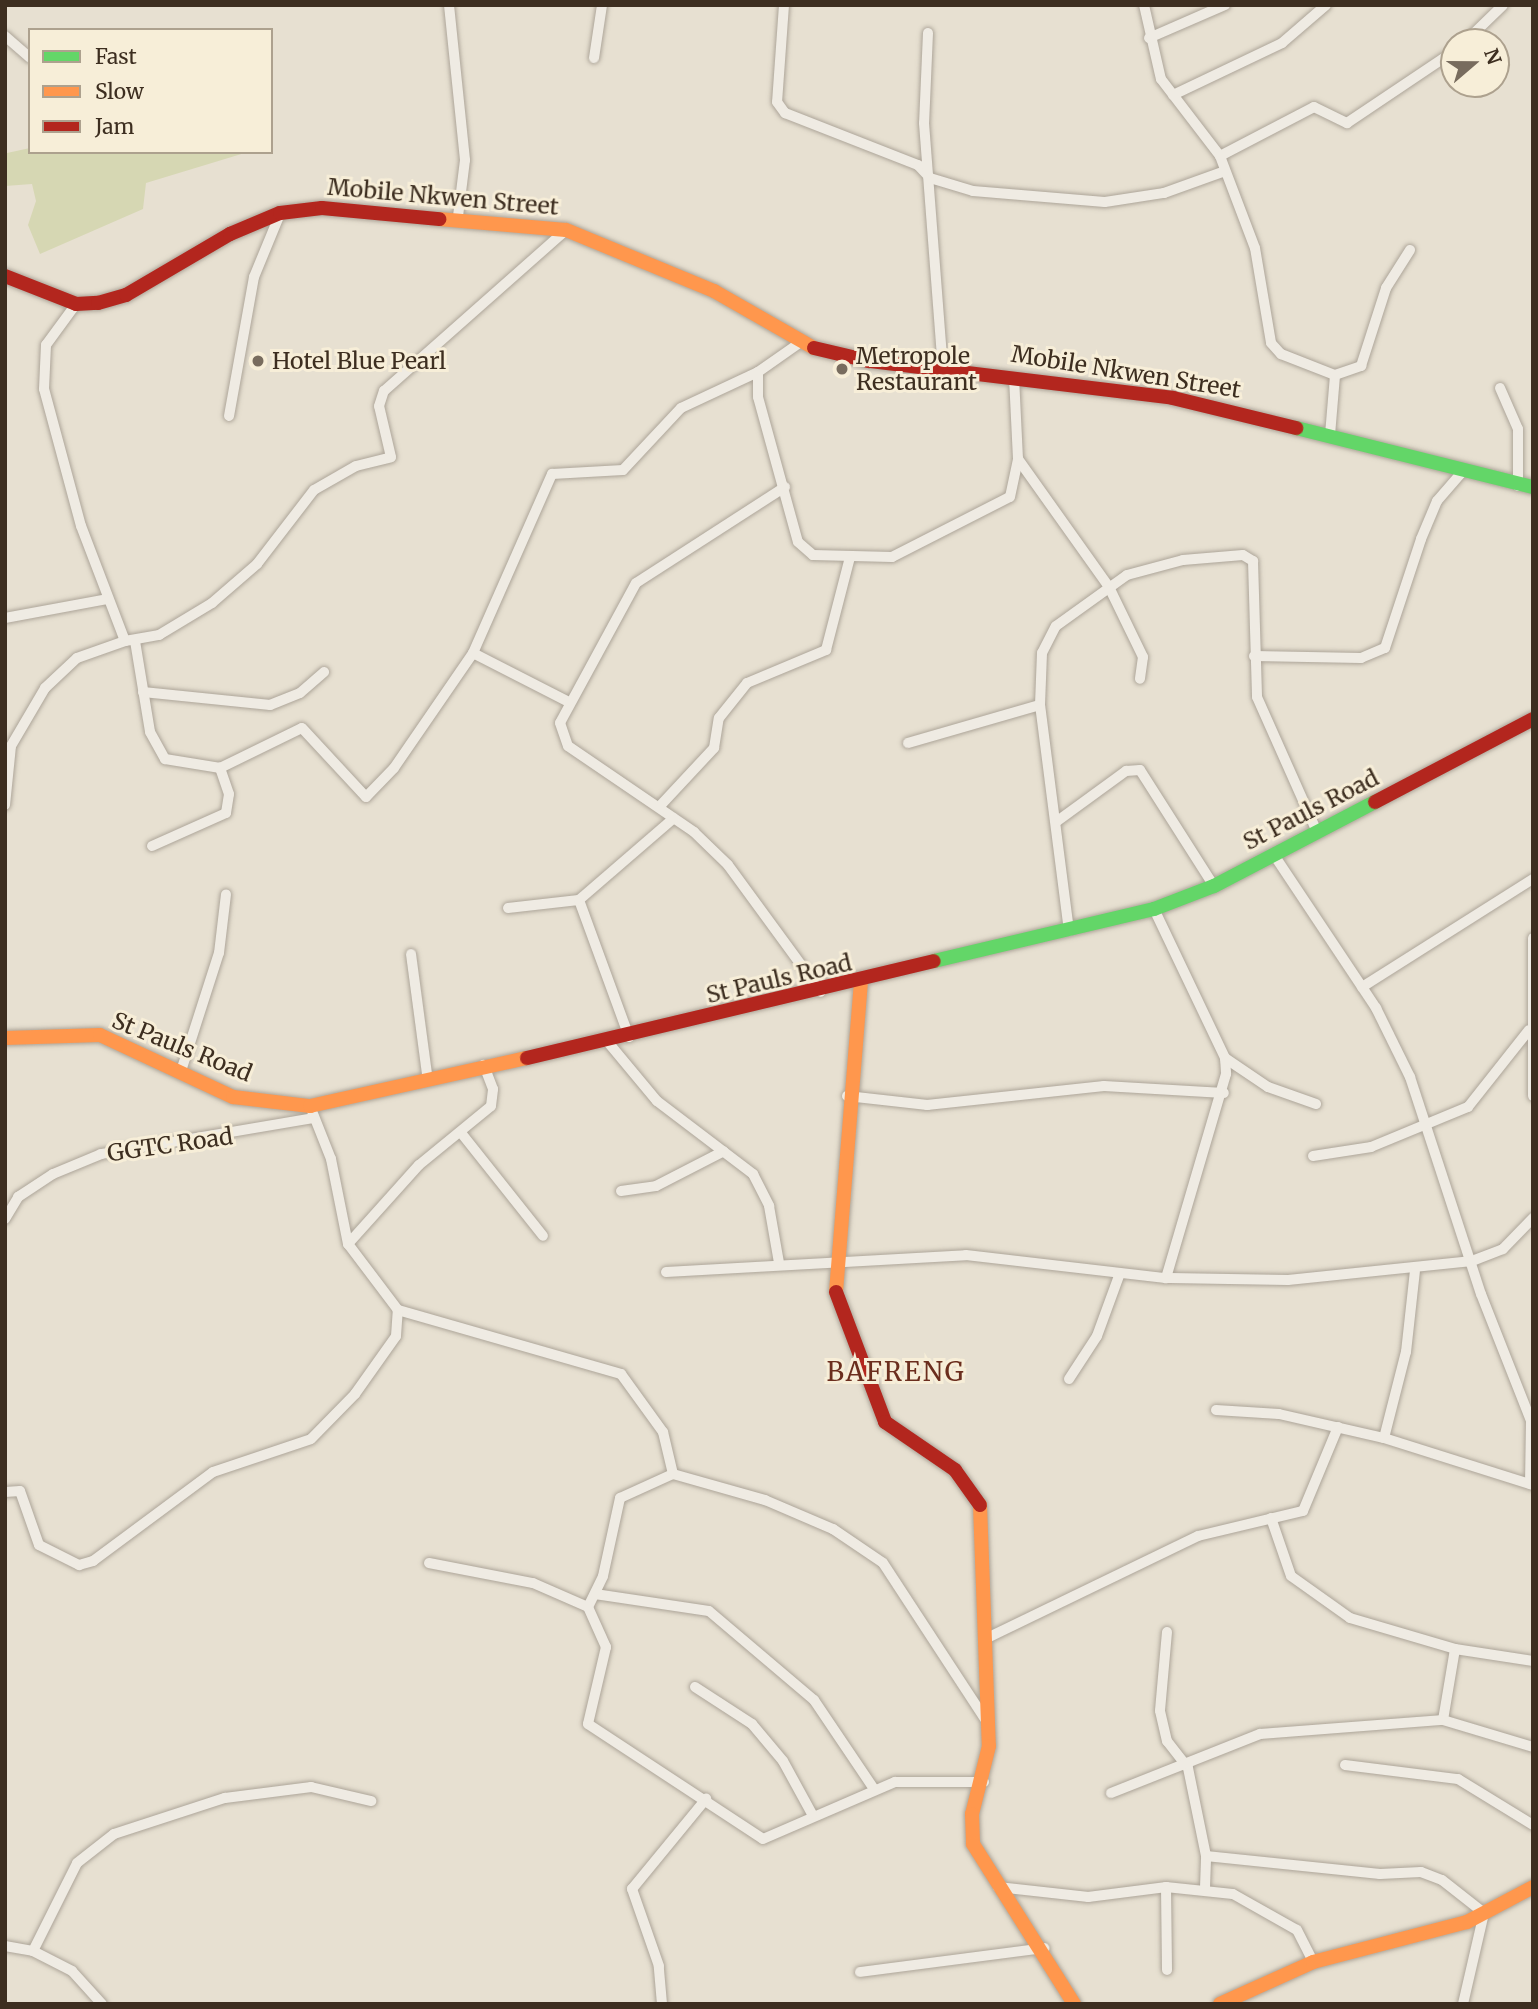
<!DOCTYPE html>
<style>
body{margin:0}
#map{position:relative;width:1538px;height:2009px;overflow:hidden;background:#e7e0d1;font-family:Merriweather,serif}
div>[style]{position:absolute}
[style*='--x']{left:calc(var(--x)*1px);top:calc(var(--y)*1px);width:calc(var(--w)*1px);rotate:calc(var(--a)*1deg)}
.green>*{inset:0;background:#d6d7b3}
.roads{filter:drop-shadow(0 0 2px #ada599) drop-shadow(0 0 2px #ada599)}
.street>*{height:10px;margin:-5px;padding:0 5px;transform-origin:5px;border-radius:5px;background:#efebe3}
.fast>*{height:14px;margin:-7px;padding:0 7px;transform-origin:7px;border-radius:7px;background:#63d668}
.slow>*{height:14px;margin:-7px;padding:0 7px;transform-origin:7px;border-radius:7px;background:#ff974d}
.jam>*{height:14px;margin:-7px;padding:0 7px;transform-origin:7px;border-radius:7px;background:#b3261e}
.dots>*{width:19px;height:19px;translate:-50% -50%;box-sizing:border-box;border:4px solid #f7eed8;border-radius:50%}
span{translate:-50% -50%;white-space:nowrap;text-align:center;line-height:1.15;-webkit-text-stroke:6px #f7eed8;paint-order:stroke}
.street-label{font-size:23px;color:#3d2e20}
.poi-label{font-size:23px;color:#3d2e20}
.left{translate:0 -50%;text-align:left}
.quarter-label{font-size:26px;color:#6b2e1e;letter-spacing:2px}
.frame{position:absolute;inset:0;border:7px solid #3d2e20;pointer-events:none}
.legend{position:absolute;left:28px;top:28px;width:245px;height:126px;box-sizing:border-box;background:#f7eed8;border:2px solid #ada18e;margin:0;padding:9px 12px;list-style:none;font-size:21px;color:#3d2e20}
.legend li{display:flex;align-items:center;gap:14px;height:35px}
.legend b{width:35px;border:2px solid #ada18e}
.north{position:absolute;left:1440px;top:28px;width:70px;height:70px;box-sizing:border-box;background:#f7eed8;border:2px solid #ada18e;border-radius:50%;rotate:70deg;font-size:19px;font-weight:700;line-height:28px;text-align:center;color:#3d2e20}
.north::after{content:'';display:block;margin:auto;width:24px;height:32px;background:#786c5e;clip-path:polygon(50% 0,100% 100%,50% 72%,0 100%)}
</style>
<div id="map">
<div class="green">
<i style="clip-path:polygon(30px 148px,30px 152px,248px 152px,146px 183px,143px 209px,40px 254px,28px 225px,36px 201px,32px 184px,5px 186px,7px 153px)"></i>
</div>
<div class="roads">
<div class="street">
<i style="--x:449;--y:5;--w:156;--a:84.1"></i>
<i style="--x:465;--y:160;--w:56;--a:97.1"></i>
<i style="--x:784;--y:5;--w:97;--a:94.1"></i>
<i style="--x:777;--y:102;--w:14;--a:54"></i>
<i style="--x:785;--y:113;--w:143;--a:21.4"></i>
<i style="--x:918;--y:165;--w:18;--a:47"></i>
<i style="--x:930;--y:178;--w:45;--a:16.8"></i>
<i style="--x:973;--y:191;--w:132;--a:4.8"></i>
<i style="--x:1105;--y:202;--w:60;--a:-8.7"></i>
<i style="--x:1164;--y:193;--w:65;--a:-19.8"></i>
<i style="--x:1144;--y:5;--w:76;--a:77.1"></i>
<i style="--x:1161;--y:79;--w:97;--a:52.5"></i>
<i style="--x:1220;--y:156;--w:98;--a:69.2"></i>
<i style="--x:1255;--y:248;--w:96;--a:80.4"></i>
<i style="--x:1271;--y:343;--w:15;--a:48"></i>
<i style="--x:1281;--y:354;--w:58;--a:21.3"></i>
<i style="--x:1335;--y:375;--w:28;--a:-19"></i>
<i style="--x:1361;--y:366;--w:82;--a:-72.2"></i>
<i style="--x:1386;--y:288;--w:45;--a:-57.7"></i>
<i style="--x:928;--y:33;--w:90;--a:92.5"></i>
<i style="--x:924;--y:123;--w:246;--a:85.6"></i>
<i style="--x:5;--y:36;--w:33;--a:41"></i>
<i style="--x:1149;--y:38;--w:83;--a:-23.5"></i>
<i style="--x:1465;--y:42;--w:53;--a:-44.2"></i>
<i style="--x:594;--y:58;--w:54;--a:-81.4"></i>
<i style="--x:1173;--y:95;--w:121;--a:-25.5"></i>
<i style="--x:1282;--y:43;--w:58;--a:-40.8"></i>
<i style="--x:1220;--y:156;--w:106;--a:-27.5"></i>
<i style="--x:1314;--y:107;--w:37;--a:26"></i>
<i style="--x:1347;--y:123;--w:129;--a:-33.9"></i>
<i style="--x:798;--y:344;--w:49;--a:145"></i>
<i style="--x:758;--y:372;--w:25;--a:90"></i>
<i style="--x:758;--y:397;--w:150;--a:74.6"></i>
<i style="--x:798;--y:542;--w:20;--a:41"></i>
<i style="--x:813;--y:555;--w:79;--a:1.5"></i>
<i style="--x:892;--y:557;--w:132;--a:-27"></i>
<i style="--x:1010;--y:497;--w:39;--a:-78"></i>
<i style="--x:1018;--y:459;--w:81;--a:-92.8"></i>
<i style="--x:1500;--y:388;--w:45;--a:66.3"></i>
<i style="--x:1518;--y:429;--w:57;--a:90"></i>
<i style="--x:229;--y:416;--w:141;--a:-79.8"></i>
<i style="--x:254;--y:277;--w:68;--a:-67.6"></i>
<i style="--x:1330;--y:435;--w:60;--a:-85.2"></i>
<i style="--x:1018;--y:459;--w:157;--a:54.6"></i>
<i style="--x:1109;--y:587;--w:78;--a:64.1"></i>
<i style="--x:1143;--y:657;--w:22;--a:98"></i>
<i style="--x:785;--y:487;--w:177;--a:147.2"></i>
<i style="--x:636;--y:583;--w:159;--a:118.5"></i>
<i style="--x:560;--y:723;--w:24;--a:71"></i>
<i style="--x:568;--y:746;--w:153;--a:34.3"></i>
<i style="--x:694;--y:832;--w:47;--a:44.1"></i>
<i style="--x:728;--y:865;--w:157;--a:53.8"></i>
<i style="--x:5;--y:618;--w:105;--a:-10.5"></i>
<i style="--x:125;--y:641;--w:35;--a:-10"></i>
<i style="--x:159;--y:635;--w:62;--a:-31.1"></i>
<i style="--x:212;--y:603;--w:60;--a:-40.9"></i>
<i style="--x:257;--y:564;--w:93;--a:-52.4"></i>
<i style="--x:314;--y:490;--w:48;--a:-29.7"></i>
<i style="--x:356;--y:466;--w:36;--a:-14"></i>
<i style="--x:391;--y:457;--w:52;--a:-103.2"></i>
<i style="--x:379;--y:406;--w:16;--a:-72"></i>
<i style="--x:384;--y:391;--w:240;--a:-41.5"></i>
<i style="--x:135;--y:641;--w:92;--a:80.6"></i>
<i style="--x:150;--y:732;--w:31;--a:61"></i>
<i style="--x:165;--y:759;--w:56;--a:9.3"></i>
<i style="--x:220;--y:768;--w:91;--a:-26"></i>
<i style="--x:302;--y:728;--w:94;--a:47.2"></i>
<i style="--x:366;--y:797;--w:40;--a:-46"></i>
<i style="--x:394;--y:768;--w:140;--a:-55.5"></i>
<i style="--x:473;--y:653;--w:196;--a:-66.2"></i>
<i style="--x:552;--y:474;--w:71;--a:-3.2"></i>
<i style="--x:623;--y:470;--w:85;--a:-46.9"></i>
<i style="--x:681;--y:408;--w:85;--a:-25.1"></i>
<i style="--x:473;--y:653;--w:106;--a:27.1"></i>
<i style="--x:1254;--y:656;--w:107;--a:1.1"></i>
<i style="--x:1361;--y:658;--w:26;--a:-23"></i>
<i style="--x:1385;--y:648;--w:115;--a:-71.7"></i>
<i style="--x:1421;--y:539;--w:41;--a:-67.2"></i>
<i style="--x:1437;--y:501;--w:40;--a:-49"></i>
<i style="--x:143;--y:692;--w:128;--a:5.8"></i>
<i style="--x:270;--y:705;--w:32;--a:-22"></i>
<i style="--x:300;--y:693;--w:32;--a:-41"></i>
<i style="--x:908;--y:743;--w:137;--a:-16.1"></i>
<i style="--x:5;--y:805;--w:59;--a:-84.2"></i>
<i style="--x:11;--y:746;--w:67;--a:-59.6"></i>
<i style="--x:45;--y:688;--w:44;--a:-43.2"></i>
<i style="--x:77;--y:658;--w:51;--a:-19.5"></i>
<i style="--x:125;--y:641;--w:123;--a:-110.9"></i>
<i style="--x:81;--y:526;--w:142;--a:-105.1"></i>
<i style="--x:44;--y:389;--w:44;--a:-87.4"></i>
<i style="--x:46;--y:345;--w:51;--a:-53.8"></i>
<i style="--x:659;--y:807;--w:81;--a:-47"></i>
<i style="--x:714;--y:748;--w:30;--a:-81"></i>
<i style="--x:719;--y:718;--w:45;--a:-51.3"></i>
<i style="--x:747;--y:683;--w:86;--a:-22.7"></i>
<i style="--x:826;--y:650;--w:96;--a:-75.5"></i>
<i style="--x:1056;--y:822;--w:87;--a:-36.1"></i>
<i style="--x:1126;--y:771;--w:14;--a:-4"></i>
<i style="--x:1140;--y:770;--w:138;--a:57.5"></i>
<i style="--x:152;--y:846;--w:81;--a:-24"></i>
<i style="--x:226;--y:813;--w:19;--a:-81"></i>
<i style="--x:229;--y:794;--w:28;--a:-109"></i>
<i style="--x:1274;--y:855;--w:184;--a:56.3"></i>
<i style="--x:1376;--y:1008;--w:77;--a:63.8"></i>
<i style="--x:1410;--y:1077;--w:228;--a:71.9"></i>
<i style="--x:1481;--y:1294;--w:136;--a:68.5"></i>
<i style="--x:1531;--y:1421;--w:63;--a:90.9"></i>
<i style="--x:579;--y:900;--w:146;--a:69.9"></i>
<i style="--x:508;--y:908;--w:71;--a:-6.4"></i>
<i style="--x:579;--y:900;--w:125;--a:-40.8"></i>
<i style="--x:1154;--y:909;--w:165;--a:64.5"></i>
<i style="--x:1225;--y:1058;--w:16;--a:86"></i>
<i style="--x:1226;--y:1074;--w:213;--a:106.4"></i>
<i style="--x:1069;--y:931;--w:228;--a:-97.3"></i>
<i style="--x:1040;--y:705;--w:52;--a:-87.8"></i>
<i style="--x:1042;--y:653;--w:30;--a:-63"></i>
<i style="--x:1056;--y:626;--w:87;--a:-35.7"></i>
<i style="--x:1127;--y:575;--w:58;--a:-15"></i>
<i style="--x:1183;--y:560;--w:60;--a:-4.8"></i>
<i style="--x:1243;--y:555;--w:12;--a:31"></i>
<i style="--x:1253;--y:561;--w:136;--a:88.3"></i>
<i style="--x:1257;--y:697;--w:148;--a:66"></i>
<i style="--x:1533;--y:938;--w:158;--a:90"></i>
<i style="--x:411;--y:954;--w:128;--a:82.4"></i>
<i style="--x:1362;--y:987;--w:202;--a:-32.3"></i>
<i style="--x:607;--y:1041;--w:78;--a:50.2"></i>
<i style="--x:657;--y:1101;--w:121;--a:37.2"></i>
<i style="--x:753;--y:1174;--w:36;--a:63"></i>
<i style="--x:769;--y:1206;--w:58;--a:80"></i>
<i style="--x:1225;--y:1058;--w:52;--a:34"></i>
<i style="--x:1268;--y:1087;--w:51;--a:19.5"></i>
<i style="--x:182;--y:1068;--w:121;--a:-72.2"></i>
<i style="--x:219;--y:953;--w:59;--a:-83.2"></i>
<i style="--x:847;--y:1096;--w:81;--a:6.4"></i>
<i style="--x:927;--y:1105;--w:178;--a:-6.1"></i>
<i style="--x:1104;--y:1086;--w:120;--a:3.3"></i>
<i style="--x:462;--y:1134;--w:130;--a:51.5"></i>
<i style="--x:1313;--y:1156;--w:59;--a:-8.8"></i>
<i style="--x:1371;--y:1147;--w:105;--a:-22.4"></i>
<i style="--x:1468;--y:1107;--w:98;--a:-51.6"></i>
<i style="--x:621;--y:1191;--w:35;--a:-8"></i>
<i style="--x:656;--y:1186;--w:76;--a:-27.2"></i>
<i style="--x:5;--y:1219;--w:26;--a:-59"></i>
<i style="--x:18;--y:1197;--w:42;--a:-33.3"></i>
<i style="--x:53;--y:1174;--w:52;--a:-22.6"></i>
<i style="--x:101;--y:1154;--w:216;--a:-9.6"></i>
<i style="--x:348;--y:1244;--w:106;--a:-48.1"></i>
<i style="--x:419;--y:1165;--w:93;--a:-39.3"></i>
<i style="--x:491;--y:1106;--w:17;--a:-83"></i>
<i style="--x:493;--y:1089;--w:26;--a:-111"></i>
<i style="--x:666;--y:1272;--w:300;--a:-3.2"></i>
<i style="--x:966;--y:1255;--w:201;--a:6.6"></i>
<i style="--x:1166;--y:1278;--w:122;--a:0.9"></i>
<i style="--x:1288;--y:1280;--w:185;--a:-5.9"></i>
<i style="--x:1472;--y:1261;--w:33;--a:-21"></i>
<i style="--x:1503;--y:1249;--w:43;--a:-45.9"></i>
<i style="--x:398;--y:1310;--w:232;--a:16"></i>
<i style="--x:621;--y:1374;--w:72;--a:54.1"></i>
<i style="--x:663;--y:1432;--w:43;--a:76.6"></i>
<i style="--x:1069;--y:1379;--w:51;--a:-56.9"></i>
<i style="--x:1097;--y:1336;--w:67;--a:-69.9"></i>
<i style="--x:1216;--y:1410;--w:63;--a:3.6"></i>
<i style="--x:1279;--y:1414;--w:108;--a:12.9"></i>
<i style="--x:1384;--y:1438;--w:156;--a:17.5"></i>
<i style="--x:1384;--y:1438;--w:89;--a:-75.7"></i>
<i style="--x:1406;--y:1352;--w:81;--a:-83.7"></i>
<i style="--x:5;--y:1492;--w:15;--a:-4"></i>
<i style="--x:20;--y:1491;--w:57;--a:70.6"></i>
<i style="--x:39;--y:1545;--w:45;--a:26.6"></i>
<i style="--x:79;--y:1565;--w:15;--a:-16"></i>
<i style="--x:93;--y:1561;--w:149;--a:-36.6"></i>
<i style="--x:213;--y:1472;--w:103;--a:-18.6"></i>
<i style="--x:311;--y:1439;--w:63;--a:-45.6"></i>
<i style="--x:355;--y:1394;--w:71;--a:-54.7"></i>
<i style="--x:396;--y:1336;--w:26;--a:-86"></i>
<i style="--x:398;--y:1310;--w:83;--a:-127.1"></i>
<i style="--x:348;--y:1244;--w:87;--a:-101.3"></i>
<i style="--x:331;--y:1159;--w:57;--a:-111.6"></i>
<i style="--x:1271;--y:1518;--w:61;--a:71"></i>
<i style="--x:1291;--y:1576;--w:72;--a:35.4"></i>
<i style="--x:1350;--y:1618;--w:109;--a:16.4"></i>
<i style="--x:1455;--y:1649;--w:79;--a:8.7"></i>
<i style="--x:429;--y:1563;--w:106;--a:10.9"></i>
<i style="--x:533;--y:1583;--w:60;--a:23.6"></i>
<i style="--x:588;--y:1607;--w:44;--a:65.8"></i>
<i style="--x:606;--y:1647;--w:79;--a:103.2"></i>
<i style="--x:588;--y:1724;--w:209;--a:33.3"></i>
<i style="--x:763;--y:1839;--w:144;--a:-23.4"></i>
<i style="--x:895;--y:1782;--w:89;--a:0"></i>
<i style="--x:595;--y:1594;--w:115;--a:8.5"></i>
<i style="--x:709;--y:1611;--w:138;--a:40.3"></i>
<i style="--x:814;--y:1700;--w:107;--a:56"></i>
<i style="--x:588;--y:1607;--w:34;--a:-64"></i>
<i style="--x:603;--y:1576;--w:80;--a:-77.7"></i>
<i style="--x:620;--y:1498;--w:58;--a:-24.4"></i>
<i style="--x:673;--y:1474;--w:96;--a:15.8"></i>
<i style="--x:765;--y:1500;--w:74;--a:23.1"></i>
<i style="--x:833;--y:1529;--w:60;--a:34.2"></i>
<i style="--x:883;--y:1563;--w:190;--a:56.8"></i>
<i style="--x:1167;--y:1632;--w:79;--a:95.1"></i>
<i style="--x:1160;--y:1711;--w:31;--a:77"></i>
<i style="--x:1167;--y:1741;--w:34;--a:52"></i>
<i style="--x:1188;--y:1768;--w:90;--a:78.4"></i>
<i style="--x:987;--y:1638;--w:234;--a:-25.8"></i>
<i style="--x:1198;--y:1536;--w:108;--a:-13.4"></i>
<i style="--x:1303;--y:1511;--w:91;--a:-67.4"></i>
<i style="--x:695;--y:1687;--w:68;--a:33"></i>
<i style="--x:752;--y:1724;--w:48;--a:50"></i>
<i style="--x:783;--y:1761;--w:60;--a:61.3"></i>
<i style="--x:1443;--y:1720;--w:72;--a:-80.4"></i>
<i style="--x:1345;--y:1765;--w:114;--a:7.1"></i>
<i style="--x:1458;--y:1779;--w:88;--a:31.5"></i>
<i style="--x:1111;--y:1793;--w:160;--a:-21.6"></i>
<i style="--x:1260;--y:1734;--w:184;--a:-4.4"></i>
<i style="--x:1443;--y:1720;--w:94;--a:16.7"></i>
<i style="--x:998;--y:1887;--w:91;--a:6.3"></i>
<i style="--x:1088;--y:1897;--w:79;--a:-7.3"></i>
<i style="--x:1166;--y:1887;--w:67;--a:6"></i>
<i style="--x:1233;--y:1894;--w:73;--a:29.4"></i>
<i style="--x:1297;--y:1930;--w:36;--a:63"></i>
<i style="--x:1166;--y:1887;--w:83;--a:89.3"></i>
<i style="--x:1205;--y:1888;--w:32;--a:-88"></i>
<i style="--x:1206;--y:1856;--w:175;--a:5.9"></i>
<i style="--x:1380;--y:1874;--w:41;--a:-2.8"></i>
<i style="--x:1421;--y:1872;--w:22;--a:21"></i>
<i style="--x:1442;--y:1880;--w:53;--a:38.2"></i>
<i style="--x:1484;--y:1913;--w:93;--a:103"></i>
<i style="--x:5;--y:1946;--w:28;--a:10"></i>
<i style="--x:33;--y:1951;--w:44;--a:27.1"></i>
<i style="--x:72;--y:1971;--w:45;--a:47.7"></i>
<i style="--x:33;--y:1951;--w:98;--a:-63.4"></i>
<i style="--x:77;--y:1863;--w:47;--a:-38.1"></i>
<i style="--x:114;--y:1834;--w:117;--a:-18"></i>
<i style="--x:225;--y:1798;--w:87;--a:-7.3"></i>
<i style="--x:311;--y:1787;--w:62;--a:13.1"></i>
<i style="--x:860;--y:1972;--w:186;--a:-7.4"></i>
<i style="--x:662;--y:2004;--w:38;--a:-95"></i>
<i style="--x:659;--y:1966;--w:82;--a:-109.3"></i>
<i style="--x:632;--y:1889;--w:117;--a:-50.6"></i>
</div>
<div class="fast">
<i style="--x:1296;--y:428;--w:244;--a:14"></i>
<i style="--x:934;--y:961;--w:226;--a:-13.3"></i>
<i style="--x:1154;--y:909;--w:64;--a:-21"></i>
<i style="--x:1214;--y:886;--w:182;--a:-27.6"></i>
</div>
<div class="slow">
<i style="--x:439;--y:219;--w:127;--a:5"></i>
<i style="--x:566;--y:230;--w:160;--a:22.4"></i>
<i style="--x:714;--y:291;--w:115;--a:29.7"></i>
<i style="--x:5;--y:1038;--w:95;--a:-1.8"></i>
<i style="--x:100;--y:1035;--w:147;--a:25"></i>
<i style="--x:233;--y:1097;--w:78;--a:6.7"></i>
<i style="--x:310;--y:1106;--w:222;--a:-12.5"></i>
<i style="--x:836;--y:1292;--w:310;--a:-85.4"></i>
<i style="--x:980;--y:1505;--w:241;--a:87.9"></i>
<i style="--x:989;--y:1746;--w:70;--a:104"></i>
<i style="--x:972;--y:1814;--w:30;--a:88"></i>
<i style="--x:973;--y:1844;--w:189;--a:57.7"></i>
<i style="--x:1220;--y:2004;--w:102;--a:-24.3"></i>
<i style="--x:1313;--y:1962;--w:159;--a:-14.6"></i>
<i style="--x:1467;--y:1922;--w:75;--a:-27.9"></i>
</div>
<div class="jam">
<i style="--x:5;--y:276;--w:76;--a:21.5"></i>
<i style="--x:76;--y:304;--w:22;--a:-3"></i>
<i style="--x:98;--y:303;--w:29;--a:-16"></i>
<i style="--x:126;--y:295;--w:121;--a:-30.4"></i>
<i style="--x:230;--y:234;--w:54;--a:-22.8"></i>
<i style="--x:280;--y:213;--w:42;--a:-6.8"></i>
<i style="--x:322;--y:208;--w:118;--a:5.4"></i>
<i style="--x:814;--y:348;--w:57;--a:13.3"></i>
<i style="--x:869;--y:361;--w:306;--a:6.9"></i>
<i style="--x:1173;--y:398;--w:127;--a:13.7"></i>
<i style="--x:1375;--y:802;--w:178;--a:-27.7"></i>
<i style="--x:527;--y:1058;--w:418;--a:-13.4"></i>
<i style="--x:836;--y:1292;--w:139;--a:69.3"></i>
<i style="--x:885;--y:1422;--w:85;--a:34.4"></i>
<i style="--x:955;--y:1470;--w:43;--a:54.5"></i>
</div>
</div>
<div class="dots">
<i style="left:258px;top:361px;background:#786c5e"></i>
<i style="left:842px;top:369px;background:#786c5e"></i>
</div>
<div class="street-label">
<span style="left:443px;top:197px;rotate:5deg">Mobile Nkwen Street</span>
<span style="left:1126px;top:372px;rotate:9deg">Mobile Nkwen Street</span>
<span style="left:1311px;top:810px;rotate:-27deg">St Pauls Road</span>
<span style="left:779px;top:979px;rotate:-13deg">St Pauls Road</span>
<span style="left:182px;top:1047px;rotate:22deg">St Pauls Road</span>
<span style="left:170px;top:1145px;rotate:-8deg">GGTC Road</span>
</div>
<div class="poi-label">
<span class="left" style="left:856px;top:369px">Metropole<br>Restaurant</span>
<span class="left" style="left:272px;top:361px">Hotel Blue Pearl</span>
</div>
<div class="quarter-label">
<span style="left:896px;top:1372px">BAFRENG</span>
</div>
<div class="frame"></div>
<ul class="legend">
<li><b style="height:9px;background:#63d668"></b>Fast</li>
<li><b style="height:9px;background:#ff974d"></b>Slow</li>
<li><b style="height:9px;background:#b3261e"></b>Jam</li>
</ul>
<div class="north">N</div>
</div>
